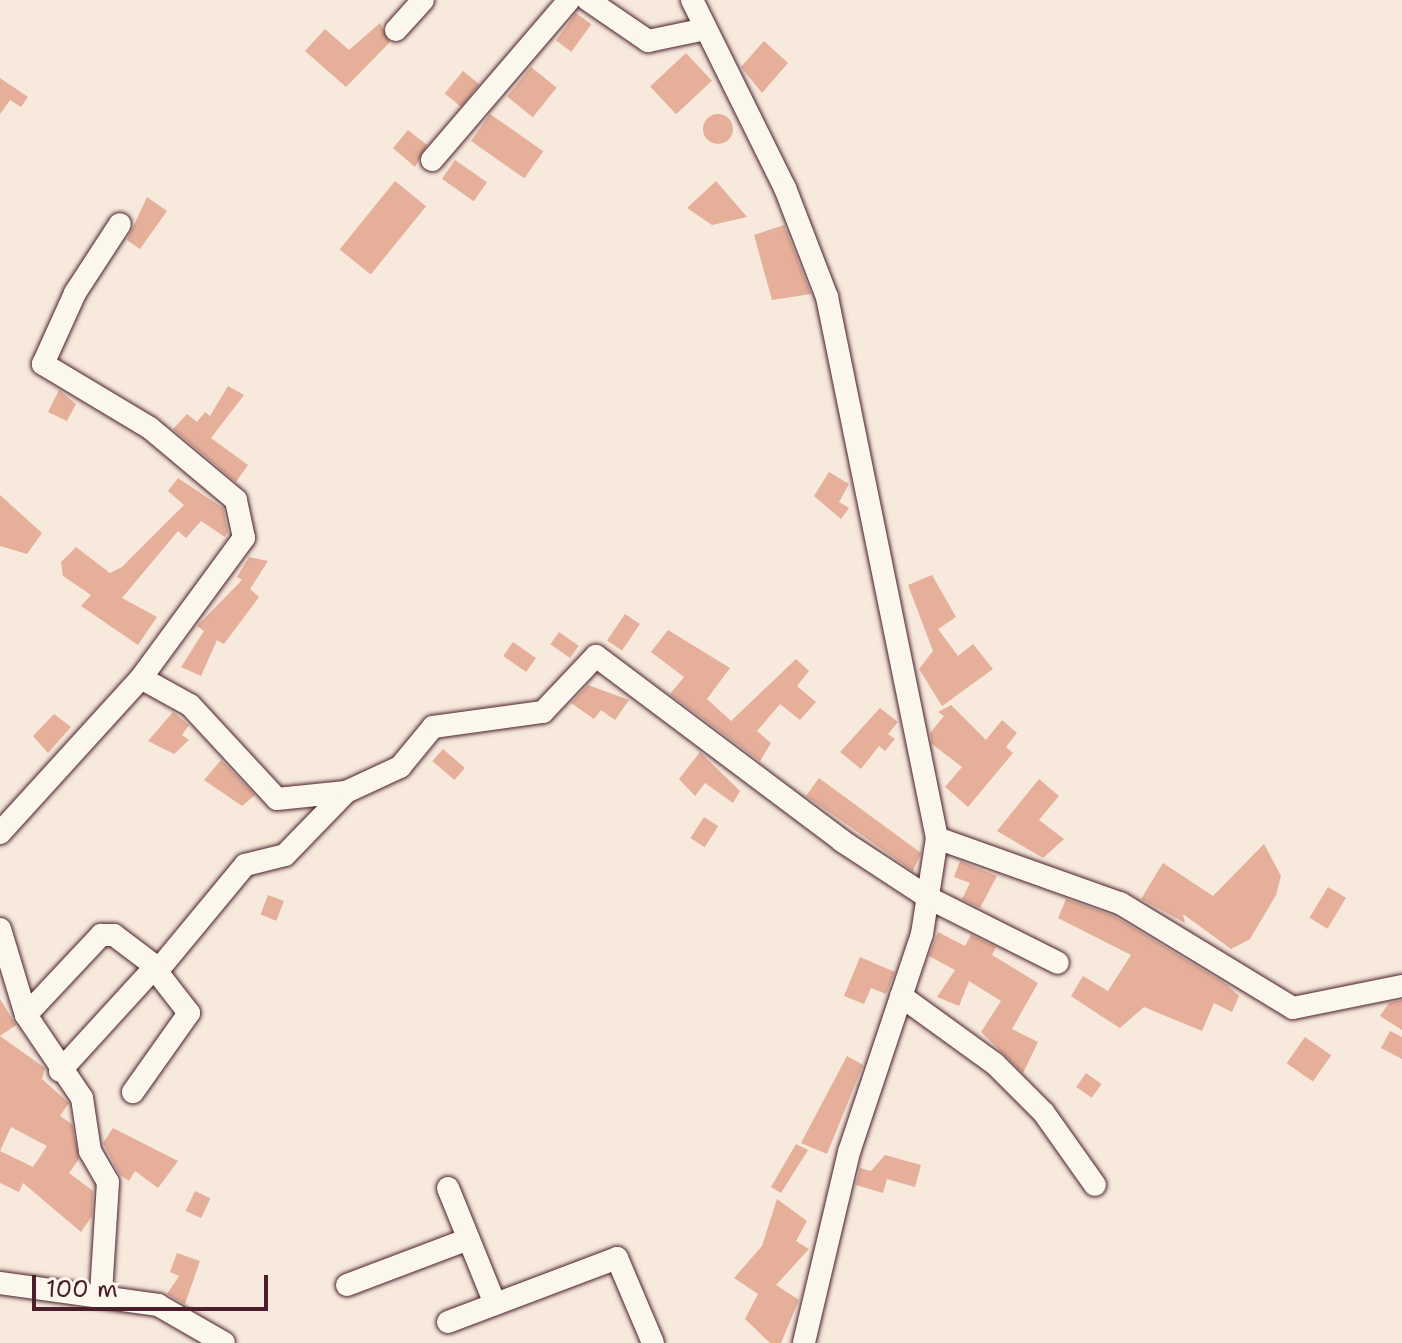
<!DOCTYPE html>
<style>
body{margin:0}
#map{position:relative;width:1402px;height:1343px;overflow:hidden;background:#f7e9dc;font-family:"Shantell Sans",sans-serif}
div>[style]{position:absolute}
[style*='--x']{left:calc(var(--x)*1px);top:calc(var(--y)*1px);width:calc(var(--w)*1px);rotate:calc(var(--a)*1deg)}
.building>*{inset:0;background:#e5af9a;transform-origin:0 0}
.round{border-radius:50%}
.roads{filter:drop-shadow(0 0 2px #4a1f2b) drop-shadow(0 0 2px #4a1f2b)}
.minor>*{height:22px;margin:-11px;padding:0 11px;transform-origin:11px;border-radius:11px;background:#fbf7ec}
span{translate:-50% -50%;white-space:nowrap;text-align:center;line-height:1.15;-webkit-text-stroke:7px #fbf7ec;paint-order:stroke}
.scale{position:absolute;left:32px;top:1275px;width:236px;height:36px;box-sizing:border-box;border:4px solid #4a1f2b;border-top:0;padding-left:10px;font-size:24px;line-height:28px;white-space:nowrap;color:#4a1f2b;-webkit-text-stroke:6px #fbf7ec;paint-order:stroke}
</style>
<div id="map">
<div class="building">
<i style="left:576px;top:13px;width:19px;height:34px;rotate:36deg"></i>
<i style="clip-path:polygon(380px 23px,390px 42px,346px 87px,305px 51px,325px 29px,349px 50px)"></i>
<i style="clip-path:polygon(764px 41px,788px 63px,762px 93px,741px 67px)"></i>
<i style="left:686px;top:53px;width:38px;height:49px;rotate:47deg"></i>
<i style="left:531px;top:67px;width:33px;height:38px;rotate:39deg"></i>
<i style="left:463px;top:71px;width:21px;height:29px;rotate:39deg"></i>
<i style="clip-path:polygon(0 78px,28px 97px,21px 107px,10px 100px,0 114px)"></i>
<i class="round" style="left:703px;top:114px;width:30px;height:30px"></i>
<i style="left:490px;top:114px;width:65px;height:33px;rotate:35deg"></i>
<i style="clip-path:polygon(408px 130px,427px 145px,415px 167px,393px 148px)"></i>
<i style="left:455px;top:160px;width:39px;height:23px;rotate:35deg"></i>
<i style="left:395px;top:181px;width:40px;height:88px;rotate:39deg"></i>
<i style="clip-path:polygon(716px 181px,747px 217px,712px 225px,687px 208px)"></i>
<i style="clip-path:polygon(147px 197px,167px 211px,140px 249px,127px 240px)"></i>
<i style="clip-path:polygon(784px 225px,811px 294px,772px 300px,754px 235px)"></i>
<i style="clip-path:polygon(228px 386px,244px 395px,211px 438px,248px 465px,236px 482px,173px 429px,187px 414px,197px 422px,205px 412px,210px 416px)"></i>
<i style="clip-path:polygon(59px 390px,76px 404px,67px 421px,48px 412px)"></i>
<i style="clip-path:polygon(829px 472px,849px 484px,839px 502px,849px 508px,841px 519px,814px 496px)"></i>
<i style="clip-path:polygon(178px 478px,223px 508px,228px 532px,225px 537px,201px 521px,186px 538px,178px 531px,122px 598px,157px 617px,138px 645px,81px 606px,91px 595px,63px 576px,61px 562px,76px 547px,110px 573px,122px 567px,184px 505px,168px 491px)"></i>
<i style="clip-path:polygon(0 495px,42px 533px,27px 554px,0 546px)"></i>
<i style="clip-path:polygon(249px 557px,268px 561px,250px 589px,259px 597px,224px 644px,217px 640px,201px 676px,181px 667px,204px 631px,197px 626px,242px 580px,237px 577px)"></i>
<i style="clip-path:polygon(932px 575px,956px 617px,938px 629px,958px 656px,973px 644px,993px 669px,942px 706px,919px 669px,933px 651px,908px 585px)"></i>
<i style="left:625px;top:614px;width:18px;height:32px;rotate:34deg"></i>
<i style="clip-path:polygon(668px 630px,730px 668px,707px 699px,731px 721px,796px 659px,809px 671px,797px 686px,816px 702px,800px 720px,780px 704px,757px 731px,771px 743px,760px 761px,670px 694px,684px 677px,651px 652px)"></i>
<i style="left:559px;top:632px;width:24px;height:15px;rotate:35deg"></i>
<i style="left:513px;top:642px;width:28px;height:17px;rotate:35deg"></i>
<i style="clip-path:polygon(588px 685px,629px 700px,615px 720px,601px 710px,594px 719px,571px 703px)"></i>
<i style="clip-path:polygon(951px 705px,986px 740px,1002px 720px,1017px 733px,1006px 747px,1013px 753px,968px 807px,945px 787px,962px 767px,932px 744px,930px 733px,944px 716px,938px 712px)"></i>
<i style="clip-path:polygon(880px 708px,898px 722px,888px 734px,895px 739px,885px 751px,879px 746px,861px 769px,840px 752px)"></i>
<i style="clip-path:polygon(173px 712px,189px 725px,182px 735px,189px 740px,174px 754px,148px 741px)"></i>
<i style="clip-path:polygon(54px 714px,71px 727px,48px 753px,33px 736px)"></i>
<i style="left:443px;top:749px;width:29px;height:16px;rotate:41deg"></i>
<i style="clip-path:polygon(700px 752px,740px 791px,733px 803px,705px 783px,695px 796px,679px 779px)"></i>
<i style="clip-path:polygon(221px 760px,255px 795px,242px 806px,204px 780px)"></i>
<i style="clip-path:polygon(819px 778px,921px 853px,913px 871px,806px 796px)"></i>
<i style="clip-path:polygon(1039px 779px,1059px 796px,1039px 820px,1064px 839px,1043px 858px,997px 831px)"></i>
<i style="left:704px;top:817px;width:17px;height:25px;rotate:33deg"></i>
<i style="clip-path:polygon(1264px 844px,1281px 876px,1276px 895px,1250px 939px,1231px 949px,1183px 914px,1185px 923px,1141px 899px,1163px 863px,1213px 896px)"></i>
<i style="clip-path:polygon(960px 861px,997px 876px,980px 908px,962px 899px,970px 883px,954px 877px)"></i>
<i style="left:1328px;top:887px;width:21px;height:36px;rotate:31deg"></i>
<i style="left:268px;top:895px;width:17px;height:21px;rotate:21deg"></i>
<i style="clip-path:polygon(1066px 899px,1114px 916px,1226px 984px,1239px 996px,1232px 1012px,1214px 1003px,1202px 1031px,1144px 1007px,1120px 1028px,1101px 1016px,1071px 996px,1083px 976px,1108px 991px,1131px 955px,1058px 918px)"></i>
<i style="clip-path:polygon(938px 932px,965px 946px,971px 935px,996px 947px,992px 955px,1038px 983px,1012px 1029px,1038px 1042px,1023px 1073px,981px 1032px,1001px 1001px,969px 981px,959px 1006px,937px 997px,955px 970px,929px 956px)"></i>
<i style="clip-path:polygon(860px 957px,895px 972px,886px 994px,871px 988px,864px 1004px,844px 996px)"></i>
<i style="clip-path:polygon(evenodd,0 999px,16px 1025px,0 1036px,45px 1068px,42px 1079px,69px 1103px,60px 1116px,72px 1124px,79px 1159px,69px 1173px,93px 1191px,92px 1216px,81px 1232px,23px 1183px,19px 1192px,0 1183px,0 999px,11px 1127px,47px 1146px,33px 1167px,0 1151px,11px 1127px)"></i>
<i style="clip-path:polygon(1402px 1000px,1402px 1030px,1380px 1016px,1389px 1003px)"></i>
<i style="clip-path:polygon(1390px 1031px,1402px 1037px,1402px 1059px,1381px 1048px)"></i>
<i style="left:1305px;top:1037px;width:32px;height:32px;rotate:35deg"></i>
<i style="clip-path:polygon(847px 1056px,863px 1065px,827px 1154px,801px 1143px)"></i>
<i style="left:1086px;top:1073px;width:19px;height:17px;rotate:35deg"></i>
<i style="clip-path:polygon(113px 1128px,178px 1161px,158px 1188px,135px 1171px,129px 1181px,120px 1175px,103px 1143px)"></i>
<i style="clip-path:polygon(796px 1144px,808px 1150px,781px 1193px,771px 1187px)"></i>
<i style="clip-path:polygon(885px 1155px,921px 1165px,915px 1187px,887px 1179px,883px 1193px,856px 1185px,860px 1168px,871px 1171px)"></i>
<i style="left:195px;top:1191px;width:17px;height:22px;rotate:25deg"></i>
<i style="clip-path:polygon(777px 1199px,807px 1221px,796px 1241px,809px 1249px,776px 1285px,799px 1300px,781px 1343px,770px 1343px,745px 1319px,758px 1294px,734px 1278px,762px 1246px)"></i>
<i style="clip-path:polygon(177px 1253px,200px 1261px,185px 1304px,167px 1294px,179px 1276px,170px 1272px)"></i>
</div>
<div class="roads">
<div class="minor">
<i style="--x:588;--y:0;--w:73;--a:34.3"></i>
<i style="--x:648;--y:41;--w:54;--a:-11.7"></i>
<i style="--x:692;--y:0;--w:210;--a:63.7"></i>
<i style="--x:785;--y:188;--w:117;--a:68.9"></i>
<i style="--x:827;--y:297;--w:552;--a:78.51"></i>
<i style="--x:937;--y:838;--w:97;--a:98.9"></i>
<i style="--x:922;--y:934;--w:230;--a:108.5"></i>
<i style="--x:849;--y:1152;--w:196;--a:103.3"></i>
<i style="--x:396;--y:30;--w:40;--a:-48"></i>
<i style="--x:432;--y:160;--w:211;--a:-49.4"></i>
<i style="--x:141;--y:678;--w:56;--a:28.9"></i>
<i style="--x:190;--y:705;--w:128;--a:47.2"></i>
<i style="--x:277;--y:799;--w:69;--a:-5.8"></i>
<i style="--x:0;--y:833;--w:210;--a:-47.7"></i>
<i style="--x:141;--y:678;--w:174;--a:-53.7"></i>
<i style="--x:244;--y:538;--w:39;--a:-102"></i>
<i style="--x:236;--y:500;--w:112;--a:-140.1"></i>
<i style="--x:150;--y:428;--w:125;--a:-149.1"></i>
<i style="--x:43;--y:364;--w:78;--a:-65.7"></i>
<i style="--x:75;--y:293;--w:82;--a:-56.9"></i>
<i style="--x:937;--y:838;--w:194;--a:19.6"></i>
<i style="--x:1120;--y:903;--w:202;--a:31.3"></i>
<i style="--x:1293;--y:1008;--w:111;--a:-11.4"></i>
<i style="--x:0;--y:929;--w:90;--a:73.2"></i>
<i style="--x:26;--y:1015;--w:100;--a:56"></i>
<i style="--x:82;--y:1098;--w:54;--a:81.4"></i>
<i style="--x:90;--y:1151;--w:36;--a:60"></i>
<i style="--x:108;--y:1182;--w:111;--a:93.6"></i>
<i style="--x:901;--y:996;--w:116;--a:35.9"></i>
<i style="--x:995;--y:1064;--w:69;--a:45"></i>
<i style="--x:1044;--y:1113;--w:88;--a:54.7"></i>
<i style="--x:26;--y:1015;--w:110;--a:-46.8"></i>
<i style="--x:101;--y:935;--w:13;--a:0"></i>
<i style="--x:114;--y:935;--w:56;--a:37.1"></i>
<i style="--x:159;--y:969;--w:135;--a:-50.4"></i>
<i style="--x:245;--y:865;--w:41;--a:-14"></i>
<i style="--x:285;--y:855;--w:88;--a:-45.9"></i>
<i style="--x:346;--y:792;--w:60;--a:-24.8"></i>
<i style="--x:400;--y:767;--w:52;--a:-50.5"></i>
<i style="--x:433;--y:727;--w:111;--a:-7.8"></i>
<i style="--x:543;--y:712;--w:77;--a:-46.6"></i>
<i style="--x:596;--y:656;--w:308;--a:36.9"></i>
<i style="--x:842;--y:841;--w:104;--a:33.2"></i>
<i style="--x:929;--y:898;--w:144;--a:26.7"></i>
<i style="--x:60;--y:1071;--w:139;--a:-47.6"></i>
<i style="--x:154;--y:968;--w:57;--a:52.1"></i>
<i style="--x:189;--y:1013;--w:97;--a:125.3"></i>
<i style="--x:448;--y:1188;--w:125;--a:67.9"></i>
<i style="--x:0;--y:1283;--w:160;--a:7.9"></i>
<i style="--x:158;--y:1305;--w:76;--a:29.9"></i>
<i style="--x:347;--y:1285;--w:130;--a:-20.7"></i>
<i style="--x:448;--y:1322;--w:181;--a:-20.7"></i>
<i style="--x:617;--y:1258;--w:92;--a:67"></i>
</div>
</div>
<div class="scale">100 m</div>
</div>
